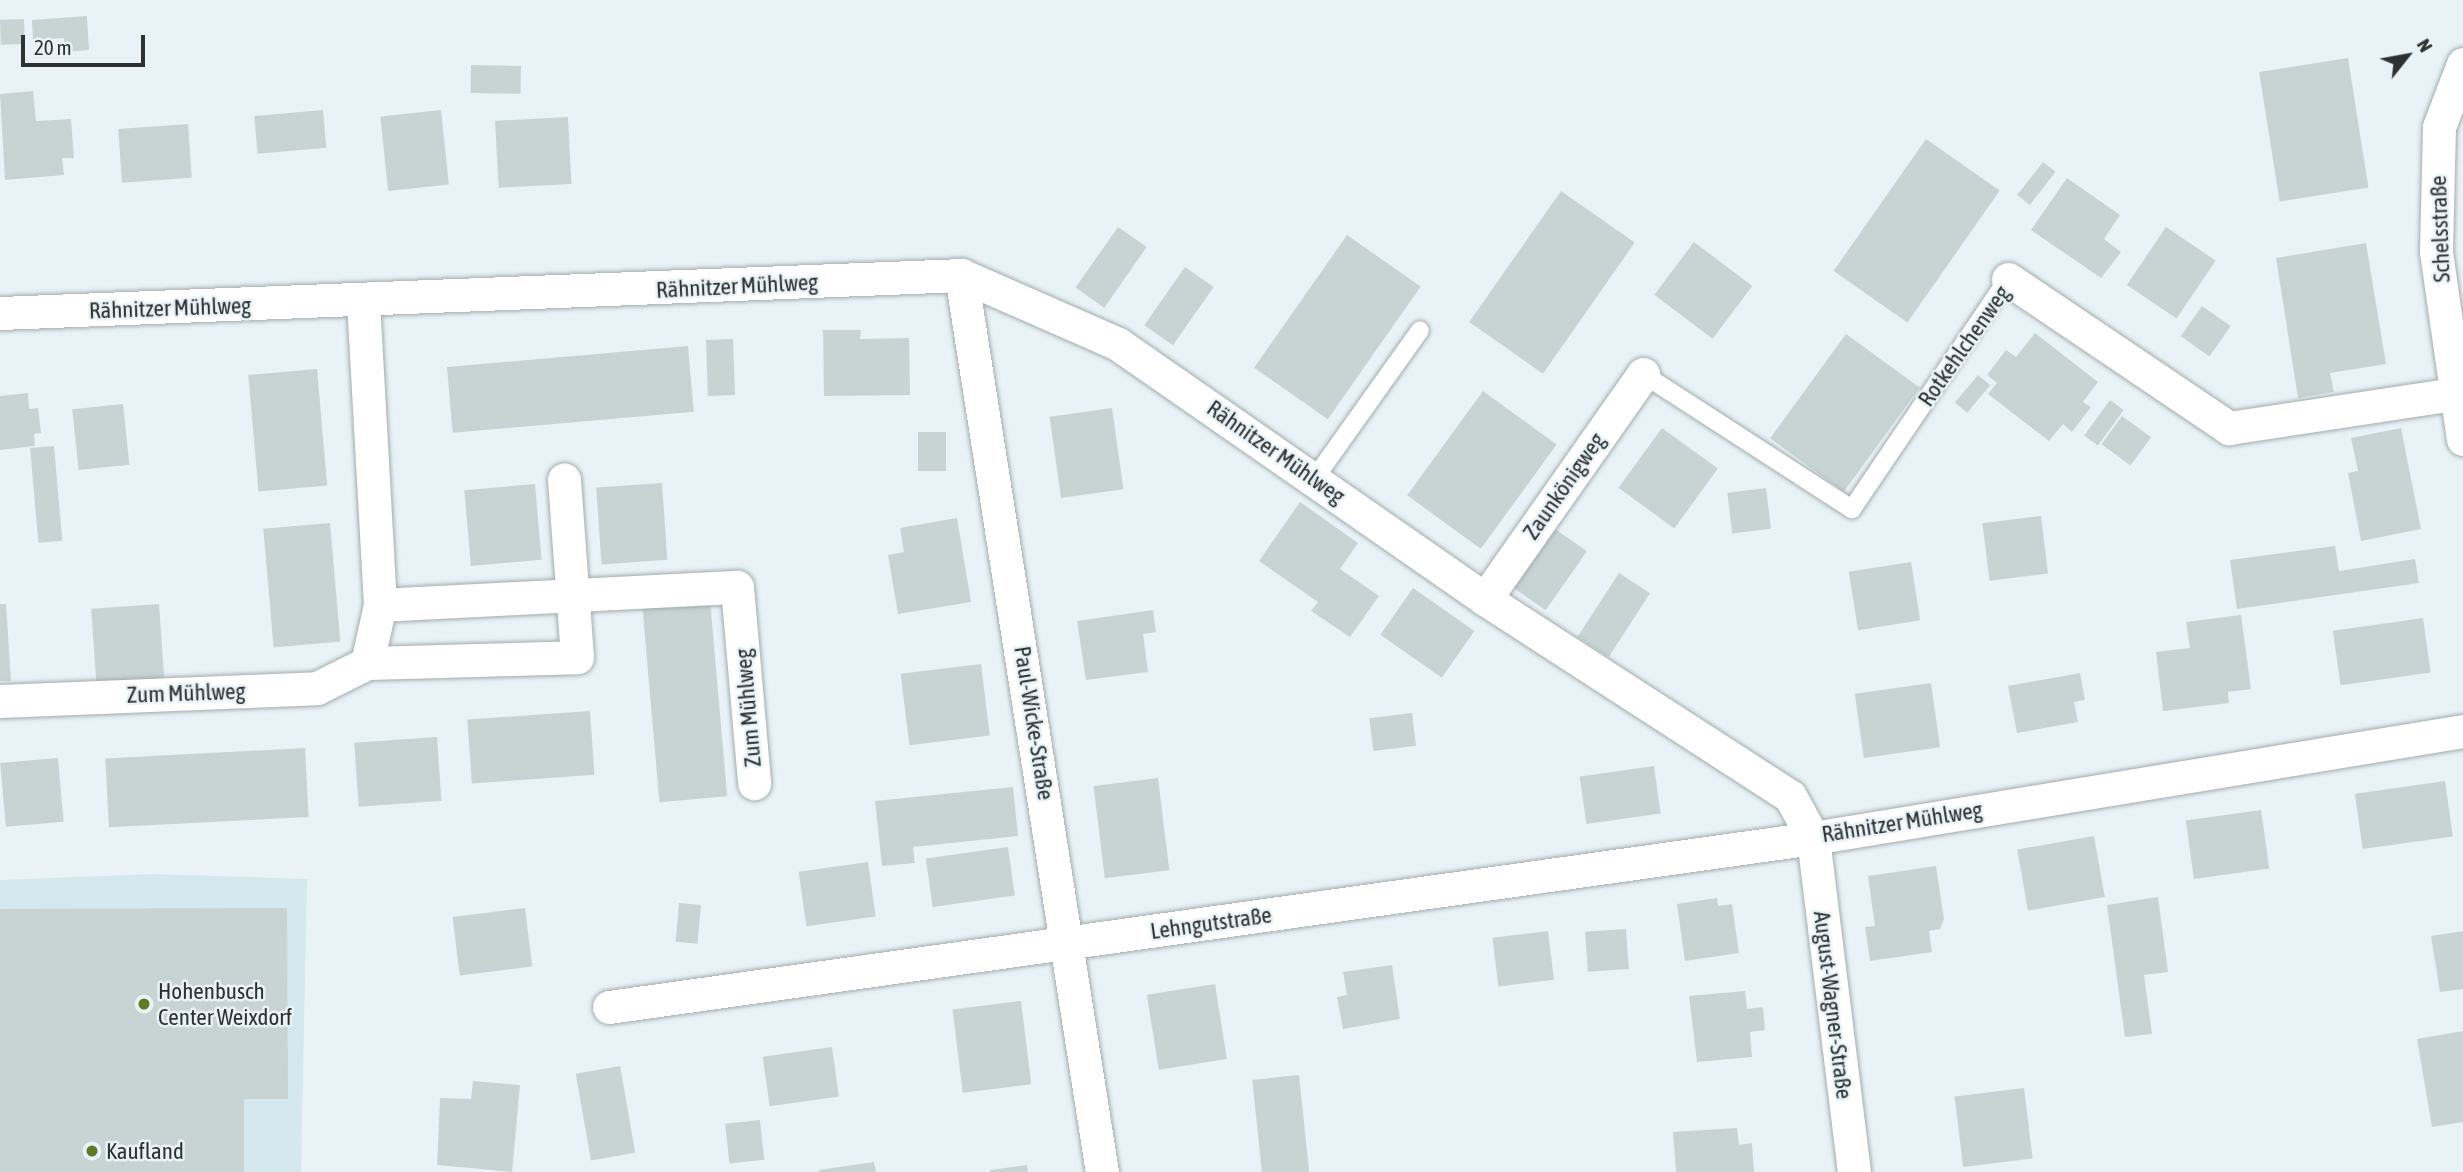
<!DOCTYPE html>
<meta charset="utf-8">
<style>
body{margin:0}
#map{position:relative;width:2463px;height:1172px;overflow:hidden;background:#e9f3f7;font-family:"Asap Condensed",sans-serif}
div>[style]{position:absolute}
[style*='--x']{left:calc(var(--x)*1px);top:calc(var(--y)*1px);width:calc(var(--w)*1px);rotate:calc(var(--a)*1deg)}
.built>*{inset:0;background:#d5e8ee}
.building>*{inset:0;background:#c8d4d4;transform-origin:0 0}
.roads{filter:drop-shadow(0 0 2px #a2acaf) drop-shadow(0 0 2px #a2acaf)}
.service>*{height:18px;margin:-9px;padding:0 9px;transform-origin:9px;border-radius:9px;background:#fff}
.minor>*{height:33px;margin:-16.5px;padding:0 16.5px;transform-origin:16.5px;border-radius:16.5px;background:#fff}
.dots>*{width:19px;height:19px;translate:-50% -50%;box-sizing:border-box;border:4px solid #e9f3f7;border-radius:50%}
span{translate:-50% -50%;white-space:nowrap;text-align:center;line-height:1.15;-webkit-text-stroke:5px #e9f3f7;paint-order:stroke}
.street-label{font-size:23px;color:#2d3132}
.poi-label{font-size:23px;color:#2d3132}
.left{translate:0 -50%;text-align:left}
.north{position:absolute;left:2372px;top:21px;width:70px;height:70px;-webkit-text-stroke:5px #e9f3f7;paint-order:stroke;rotate:59deg;font-size:19px;font-weight:700;line-height:28px;text-align:center;color:#2d3132}
.north::after{content:'';display:block;margin:auto;width:24px;height:32px;background:#2d3132;clip-path:polygon(50% 0,100% 100%,50% 72%,0 100%)}
.scale{position:absolute;left:21px;top:35px;width:124px;height:32px;box-sizing:border-box;border:4px solid #2d3132;border-top:0;padding-left:9px;font-size:21px;line-height:24px;white-space:nowrap;color:#2d3132;-webkit-text-stroke:5px #e9f3f7;paint-order:stroke}
</style>
<div id="map">
<div class="built">
<i style="clip-path:polygon(152px 874px,307px 879px,301px 1172px,0 1172px,0 880px)"></i>
</div>
<div class="building">
<i style="clip-path:polygon(87px 16px,89px 50px,65px 52px,64px 38px,33px 40px,32px 20px)"></i>
<i style="left:24px;top:19px;width:25px;height:24px;rotate:88deg"></i>
<i style="left:2348px;top:58px;width:131px;height:90px;rotate:81deg"></i>
<i style="left:471px;top:65px;width:50px;height:28px;rotate:1deg"></i>
<i style="clip-path:polygon(33px 91px,36px 121px,71px 119px,74px 158px,62px 158px,64px 175px,5px 180px,0 94px)"></i>
<i style="left:323px;top:110px;width:38px;height:69px;rotate:85deg"></i>
<i style="left:441px;top:110px;width:75px;height:61px;rotate:84deg"></i>
<i style="left:568px;top:117px;width:67px;height:73px;rotate:87deg"></i>
<i style="left:188px;top:124px;width:54px;height:70px;rotate:86deg"></i>
<i style="left:1926px;top:139px;width:90px;height:161px;rotate:35deg"></i>
<i style="left:2043px;top:162px;width:16px;height:42px;rotate:38deg"></i>
<i style="clip-path:polygon(2067px 178px,2120px 215px,2104px 239px,2121px 252px,2101px 278px,2031px 230px)"></i>
<i style="left:1561px;top:191px;width:90px;height:160px;rotate:35deg"></i>
<i style="left:1118px;top:227px;width:35px;height:74px;rotate:35deg"></i>
<i style="left:2166px;top:227px;width:60px;height:70px;rotate:34deg"></i>
<i style="left:1347px;top:235px;width:90px;height:162px;rotate:35deg"></i>
<i style="left:1694px;top:242px;width:73px;height:66px;rotate:37deg"></i>
<i style="clip-path:polygon(2366px 243px,2386px 364px,2330px 373px,2334px 392px,2298px 398px,2276px 258px)"></i>
<i style="left:1185px;top:267px;width:35px;height:71px;rotate:35deg"></i>
<i style="left:2202px;top:306px;width:35px;height:37px;rotate:35deg"></i>
<i style="clip-path:polygon(823px 330px,861px 330px,860px 339px,909px 338px,910px 395px,824px 396px)"></i>
<i style="clip-path:polygon(2035px 333px,2098px 382px,2083px 402px,2091px 407px,2072px 432px,2063px 424px,2049px 441px,1988px 394px,1997px 383px,1987px 375px,2006px 350px,2016px 357px)"></i>
<i style="left:1846px;top:334px;width:91px;height:129px;rotate:36deg"></i>
<i style="left:733px;top:339px;width:56px;height:27px;rotate:88deg"></i>
<i style="left:688px;top:346px;width:66px;height:242px;rotate:85deg"></i>
<i style="left:317px;top:369px;width:117px;height:69px;rotate:85deg"></i>
<i style="left:1978px;top:375px;width:16px;height:36px;rotate:40deg"></i>
<i style="left:1483px;top:391px;width:91px;height:129px;rotate:36deg"></i>
<i style="clip-path:polygon(28px 393px,29px 409px,38px 408px,41px 433px,34px 434px,35px 446px,0 450px,0 396px)"></i>
<i style="left:2110px;top:400px;width:17px;height:44px;rotate:36deg"></i>
<i style="left:123px;top:404px;width:61px;height:51px;rotate:84deg"></i>
<i style="left:1112px;top:408px;width:82px;height:63px;rotate:82deg"></i>
<i style="left:2122px;top:416px;width:36px;height:35px;rotate:36deg"></i>
<i style="left:1662px;top:428px;width:69px;height:74px;rotate:36deg"></i>
<i style="clip-path:polygon(2401px 428px,2421px 529px,2361px 541px,2348px 473px,2358px 471px,2351px 438px)"></i>
<i style="left:946px;top:432px;width:39px;height:28px;rotate:90deg"></i>
<i style="left:54px;top:446px;width:95px;height:24px;rotate:85deg"></i>
<i style="left:662px;top:483px;width:77px;height:66px;rotate:86deg"></i>
<i style="left:535px;top:484px;width:76px;height:71px;rotate:85deg"></i>
<i style="left:1766px;top:488px;width:41px;height:39px;rotate:83deg"></i>
<i style="clip-path:polygon(1300px 502px,1358px 543px,1340px 569px,1379px 596px,1350px 637px,1311px 611px,1318px 602px,1259px 561px)"></i>
<i style="left:2041px;top:516px;width:58px;height:59px;rotate:83deg"></i>
<i style="clip-path:polygon(957px 518px,971px 602px,898px 614px,888px 555px,904px 552px,900px 528px)"></i>
<i style="left:330px;top:523px;width:119px;height:67px;rotate:85deg"></i>
<i style="left:1555px;top:529px;width:39px;height:72px;rotate:35deg"></i>
<i style="clip-path:polygon(2335px 546px,2339px 571px,2415px 559px,2419px 583px,2237px 609px,2230px 560px)"></i>
<i style="left:1911px;top:562px;width:59px;height:63px;rotate:81deg"></i>
<i style="left:1619px;top:573px;width:37px;height:76px;rotate:33deg"></i>
<i style="left:1413px;top:588px;width:75px;height:57px;rotate:35deg"></i>
<i style="left:710px;top:600px;width:197px;height:68px;rotate:85deg"></i>
<i style="clip-path:polygon(0 604px,6px 604px,11px 681px,0 681px)"></i>
<i style="left:159px;top:604px;width:77px;height:68px;rotate:86deg"></i>
<i style="clip-path:polygon(1153px 610px,1156px 632px,1143px 634px,1148px 672px,1086px 680px,1077px 621px)"></i>
<i style="clip-path:polygon(2241px 615px,2251px 689px,2228px 692px,2229px 703px,2163px 711px,2156px 652px,2190px 648px,2186px 622px)"></i>
<i style="left:2423px;top:618px;width:55px;height:91px;rotate:82deg"></i>
<i style="left:981px;top:664px;width:72px;height:81px;rotate:83deg"></i>
<i style="clip-path:polygon(2080px 673px,2085px 700px,2074px 702px,2078px 722px,2017px 733px,2008px 686px)"></i>
<i style="left:1931px;top:683px;width:65px;height:77px;rotate:82deg"></i>
<i style="left:590px;top:711px;width:64px;height:123px;rotate:86deg"></i>
<i style="left:1412px;top:713px;width:33px;height:43px;rotate:83deg"></i>
<i style="left:437px;top:737px;width:64px;height:83px;rotate:86deg"></i>
<i style="left:305px;top:748px;width:69px;height:200px;rotate:87deg"></i>
<i style="left:58px;top:758px;width:64px;height:58px;rotate:85deg"></i>
<i style="left:1654px;top:766px;width:48px;height:75px;rotate:82deg"></i>
<i style="left:1158px;top:778px;width:93px;height:65px;rotate:83deg"></i>
<i style="left:2445px;top:781px;width:56px;height:91px;rotate:82deg"></i>
<i style="clip-path:polygon(1013px 787px,1018px 836px,913px 847px,915px 863px,882px 866px,875px 801px)"></i>
<i style="left:2261px;top:810px;width:59px;height:76px;rotate:82deg"></i>
<i style="left:2094px;top:836px;width:62px;height:78px;rotate:80deg"></i>
<i style="left:1008px;top:847px;width:49px;height:83px;rotate:82deg"></i>
<i style="left:868px;top:862px;width:55px;height:70px;rotate:82deg"></i>
<i style="clip-path:polygon(1936px 866px,1944px 919px,1940px 929px,1929px 931px,1932px 952px,1870px 961px,1865px 927px,1875px 926px,1868px 876px)"></i>
<i style="clip-path:polygon(2158px 897px,2168px 972px,2144px 975px,2152px 1034px,2125px 1037px,2107px 905px)"></i>
<i style="clip-path:polygon(1717px 898px,1718px 906px,1732px 904px,1739px 953px,1685px 961px,1677px 904px)"></i>
<i style="left:679px;top:903px;width:22px;height:39px;rotate:5deg"></i>
<i style="clip-path:polygon(287px 908px,288px 1099px,244px 1099px,244px 1172px,0 1172px,0 909px)"></i>
<i style="left:525px;top:908px;width:59px;height:73px;rotate:83deg"></i>
<i style="left:1626px;top:929px;width:40px;height:41px;rotate:86deg"></i>
<i style="left:1548px;top:931px;width:49px;height:56px;rotate:83deg"></i>
<i style="clip-path:polygon(2463px 931px,2463px 989px,2440px 992px,2431px 936px)"></i>
<i style="clip-path:polygon(1392px 965px,1400px 1019px,1343px 1029px,1337px 997px,1347px 995px,1343px 972px)"></i>
<i style="left:1215px;top:984px;width:76px;height:69px;rotate:81deg"></i>
<i style="clip-path:polygon(1745px 991px,1747px 1009px,1763px 1007px,1765px 1030px,1750px 1032px,1752px 1057px,1697px 1062px,1689px 996px)"></i>
<i style="left:1021px;top:1001px;width:84px;height:69px;rotate:83deg"></i>
<i style="clip-path:polygon(2463px 1031px,2463px 1122px,2432px 1127px,2417px 1039px)"></i>
<i style="left:832px;top:1047px;width:50px;height:70px;rotate:82deg"></i>
<i style="left:620px;top:1066px;width:88px;height:45px;rotate:80deg"></i>
<i style="left:1299px;top:1075px;width:98px;height:47px;rotate:84deg"></i>
<i style="clip-path:polygon(473px 1081px,520px 1085px,512px 1172px,437px 1165px,440px 1098px,471px 1099px)"></i>
<i style="left:2024px;top:1088px;width:71px;height:70px;rotate:83deg"></i>
<i style="left:760px;top:1120px;width:40px;height:35px;rotate:84deg"></i>
<i style="clip-path:polygon(1737px 1128px,1739px 1145px,1752px 1143px,1754px 1172px,1676px 1172px,1673px 1132px)"></i>
<i style="clip-path:polygon(874px 1162px,876px 1172px,819px 1172px,819px 1170px)"></i>
<i style="clip-path:polygon(1027px 1165px,1028px 1172px,990px 1172px,990px 1170px)"></i>
</div>
<div class="roads">
<div class="service">
<i style="--x:1643;--y:374;--w:249;--a:32.9"></i>
<i style="--x:1852;--y:509;--w:278;--a:-55.9"></i>
<i style="--x:1315;--y:478;--w:181;--a:-54.6"></i>
</div>
<div class="minor">
<i style="--x:2463;--y:64;--w:67;--a:110.9"></i>
<i style="--x:2439;--y:127;--w:125;--a:91.4"></i>
<i style="--x:2436;--y:252;--w:189;--a:81.8"></i>
<i style="--x:961;--y:275;--w:908;--a:81.07"></i>
<i style="--x:2008;--y:279;--w:267;--a:34"></i>
<i style="--x:2229;--y:428;--w:229;--a:-8.6"></i>
<i style="--x:0;--y:313;--w:962;--a:-2.26"></i>
<i style="--x:961;--y:275;--w:171;--a:23.7"></i>
<i style="--x:1118;--y:344;--w:447;--a:34.8"></i>
<i style="--x:1485;--y:599;--w:363;--a:32.9"></i>
<i style="--x:1790;--y:796;--w:48;--a:61.3"></i>
<i style="--x:1813;--y:838;--w:659;--a:-9.35"></i>
<i style="--x:1485;--y:599;--w:275;--a:-54.9"></i>
<i style="--x:380;--y:605;--w:357;--a:-2.9"></i>
<i style="--x:737;--y:587;--w:197;--a:85"></i>
<i style="--x:367;--y:663;--w:210;--a:-1.6"></i>
<i style="--x:577;--y:657;--w:178;--a:-94.2"></i>
<i style="--x:0;--y:701;--w:317;--a:-2.3"></i>
<i style="--x:317;--y:688;--w:56;--a:-26.6"></i>
<i style="--x:367;--y:663;--w:59;--a:-77.4"></i>
<i style="--x:380;--y:605;--w:303;--a:-93.2"></i>
<i style="--x:609;--y:1007;--w:1216;--a:-7.99"></i>
<i style="--x:1813;--y:838;--w:337;--a:83"></i>
</div>
</div>
<div class="dots">
<i style="left:144px;top:1004px;background:#62792a"></i>
<i style="left:92px;top:1151px;background:#62792a"></i>
</div>
<div class="street-label">
<span style="left:2440px;top:229px;rotate:-92deg">Schelsstraße</span>
<span style="left:737px;top:286px;rotate:-3deg">Rähnitzer Mühlweg</span>
<span style="left:170px;top:308px;rotate:-2deg">Rähnitzer Mühlweg</span>
<span style="left:1964px;top:346px;rotate:-55deg">Rotkehlchenweg</span>
<span style="left:1276px;top:452px;rotate:35deg">Rähnitzer Mühlweg</span>
<span style="left:1564px;top:486px;rotate:-55deg">Zaunkönigweg</span>
<span style="left:186px;top:693px;rotate:-2deg">Zum Mühlweg</span>
<span style="left:748px;top:708px;rotate:-95deg">Zum Mühlweg</span>
<span style="left:1034px;top:723px;rotate:81deg">Paul-Wicke-Straße</span>
<span style="left:1902px;top:822px;rotate:-9deg">Rähnitzer Mühlweg</span>
<span style="left:1211px;top:923px;rotate:-8deg">Lehngutstraße</span>
<span style="left:1833px;top:1005px;rotate:83deg">August-Wagner-Straße</span>
</div>
<div class="poi-label">
<span class="left" style="left:158px;top:1004px">Hohenbusch<br>Center Weixdorf</span>
<span class="left" style="left:106px;top:1151px">Kaufland</span>
</div>
<div class="north">N</div>
<div class="scale">20 m</div>
</div>
